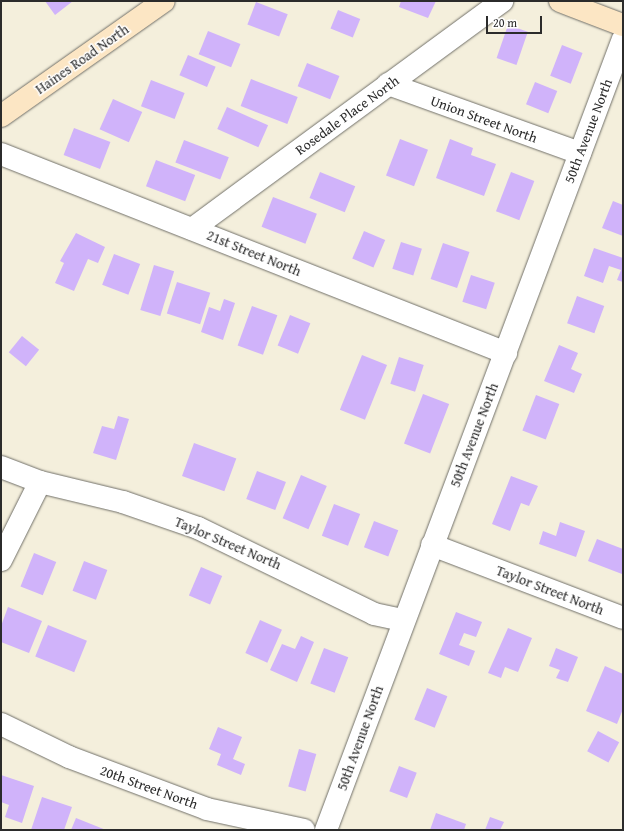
<!DOCTYPE html>
<style>
body{margin:0}
#map{position:relative;width:624px;height:831px;overflow:hidden;background:#f4efdc;font-family:"Gentium Book Plus",serif}
div>[style]{position:absolute}
[style*='--x']{left:calc(var(--x)*1px);top:calc(var(--y)*1px);width:calc(var(--w)*1px);rotate:calc(var(--a)*1deg)}
.building>*{inset:0;background:#d0b3fa;transform-origin:0 0}
.roads{filter:drop-shadow(0 0 1px #717069) drop-shadow(0 0 1px #717069)}
.street>*{height:22px;margin:-11px;padding:0 11px;transform-origin:11px;border-radius:11px;background:#fff}
.secondary>*{height:22px;margin:-11px;padding:0 11px;transform-origin:11px;border-radius:11px;background:#fce6c4}
span{translate:-50% -50%;white-space:nowrap;text-align:center;line-height:1.15;-webkit-text-stroke:3px #fff;paint-order:stroke}
.street-label{font-size:14px;color:#2b2b2b}
.frame{position:absolute;inset:0;border:2px solid #2b2b2b;pointer-events:none}
.scale{position:absolute;left:486px;top:16px;width:56px;height:18px;box-sizing:border-box;border:2px solid #2b2b2b;border-top:0;padding-left:5px;font-size:12px;line-height:14px;white-space:nowrap;color:#2b2b2b;-webkit-text-stroke:3px #fff;paint-order:stroke}
</style>
<div id="map">
<div class="building">
<i style="clip-path:polygon(45px 1px,73px 1px,55px 15px)"></i>
<i style="clip-path:polygon(401px 1px,436px 1px,428px 18px,399px 7px)"></i>
<i style="left:256px;top:2px;width:34px;height:24px;rotate:21deg"></i>
<i style="left:338px;top:10px;width:24px;height:20px;rotate:22deg"></i>
<i style="left:508px;top:25px;width:21px;height:35px;rotate:19deg"></i>
<i style="left:208px;top:31px;width:35px;height:25px;rotate:22deg"></i>
<i style="left:562px;top:45px;width:22px;height:33px;rotate:21deg"></i>
<i style="left:188px;top:55px;width:30px;height:22px;rotate:23deg"></i>
<i style="left:307px;top:63px;width:35px;height:25px;rotate:22deg"></i>
<i style="left:251px;top:79px;width:50px;height:29px;rotate:21deg"></i>
<i style="left:151px;top:80px;width:36px;height:28px;rotate:21deg"></i>
<i style="left:535px;top:82px;width:24px;height:24px;rotate:22deg"></i>
<i style="left:113px;top:99px;width:32px;height:33px;rotate:24deg"></i>
<i style="left:227px;top:107px;width:45px;height:24px;rotate:24deg"></i>
<i style="left:74px;top:128px;width:39px;height:29px;rotate:21deg"></i>
<i style="left:400px;top:139px;width:30px;height:39px;rotate:21deg"></i>
<i style="clip-path:polygon(450px 139px,473px 148px,471px 155px,496px 164px,484px 196px,436px 178px)"></i>
<i style="left:184px;top:140px;width:48px;height:24px;rotate:21deg"></i>
<i style="left:156px;top:160px;width:42px;height:28px;rotate:21deg"></i>
<i style="left:320px;top:172px;width:38px;height:28px;rotate:22deg"></i>
<i style="left:511px;top:172px;width:25px;height:42px;rotate:21deg"></i>
<i style="left:273px;top:197px;width:47px;height:32px;rotate:21deg"></i>
<i style="clip-path:polygon(613px 201px,623px 205px,623px 236px,602px 228px)"></i>
<i style="left:364px;top:231px;width:23px;height:30px;rotate:23deg"></i>
<i style="clip-path:polygon(76px 233px,105px 247px,98px 263px,88px 259px,74px 291px,55px 283px,64px 263px,60px 261px)"></i>
<i style="left:401px;top:242px;width:22px;height:28px;rotate:18deg"></i>
<i style="left:443px;top:243px;width:28px;height:38px;rotate:19deg"></i>
<i style="clip-path:polygon(594px 248px,623px 258px,623px 282px,617px 280px,621px 270px,609px 266px,603px 283px,584px 276px)"></i>
<i style="left:114px;top:254px;width:28px;height:33px;rotate:21deg"></i>
<i style="left:154px;top:265px;width:21px;height:47px;rotate:17deg"></i>
<i style="left:471px;top:275px;width:25px;height:28px;rotate:18deg"></i>
<i style="left:177px;top:282px;width:35px;height:33px;rotate:18deg"></i>
<i style="left:577px;top:296px;width:29px;height:29px;rotate:20deg"></i>
<i style="clip-path:polygon(224px 299px,235px 303px,223px 340px,201px 332px,209px 307px,220px 311px)"></i>
<i style="left:252px;top:306px;width:27px;height:42px;rotate:20deg"></i>
<i style="left:290px;top:315px;width:22px;height:33px;rotate:22deg"></i>
<i style="left:22px;top:336px;width:22px;height:21px;rotate:39deg"></i>
<i style="clip-path:polygon(559px 345px,578px 353px,571px 369px,582px 374px,574px 393px,544px 381px)"></i>
<i style="left:362px;top:355px;width:27px;height:59px;rotate:22deg"></i>
<i style="left:399px;top:357px;width:26px;height:28px;rotate:18deg"></i>
<i style="left:423px;top:394px;width:28px;height:53px;rotate:21deg"></i>
<i style="left:536px;top:395px;width:25px;height:38px;rotate:21deg"></i>
<i style="clip-path:polygon(118px 416px,129px 419px,116px 460px,93px 453px,102px 426px,114px 429px)"></i>
<i style="left:194px;top:443px;width:45px;height:35px;rotate:20deg"></i>
<i style="left:257px;top:471px;width:31px;height:30px;rotate:21deg"></i>
<i style="left:301px;top:475px;width:28px;height:47px;rotate:23deg"></i>
<i style="clip-path:polygon(511px 476px,538px 486px,529px 506px,521px 503px,510px 531px,492px 524px)"></i>
<i style="left:334px;top:504px;width:28px;height:34px;rotate:21deg"></i>
<i style="left:374px;top:521px;width:26px;height:28px;rotate:21deg"></i>
<i style="clip-path:polygon(560px 522px,585px 531px,576px 557px,539px 544px,543px 531px,556px 536px)"></i>
<i style="clip-path:polygon(597px 539px,623px 549px,622px 574px,588px 561px)"></i>
<i style="left:34px;top:553px;width:24px;height:36px;rotate:22deg"></i>
<i style="left:84px;top:561px;width:25px;height:32px;rotate:21deg"></i>
<i style="left:201px;top:567px;width:23px;height:31px;rotate:23deg"></i>
<i style="clip-path:polygon(8px 607px,42px 621px,29px 653px,1px 642px,1px 626px)"></i>
<i style="clip-path:polygon(456px 612px,482px 622px,476px 637px,464px 633px,459px 645px,475px 651px,469px 666px,439px 654px)"></i>
<i style="left:260px;top:620px;width:24px;height:36px;rotate:24deg"></i>
<i style="left:48px;top:625px;width:42px;height:34px;rotate:22deg"></i>
<i style="clip-path:polygon(508px 628px,532px 638px,518px 672px,505px 667px,501px 678px,488px 673px)"></i>
<i style="clip-path:polygon(301px 636px,314px 642px,297px 682px,270px 670px,282px 644px,295px 649px)"></i>
<i style="left:324px;top:648px;width:26px;height:38px;rotate:21deg"></i>
<i style="clip-path:polygon(556px 648px,578px 657px,568px 682px,556px 678px,560px 670px,549px 666px)"></i>
<i style="clip-path:polygon(605px 666px,623px 674px,623px 709px,617px 724px,586px 711px)"></i>
<i style="left:427px;top:688px;width:22px;height:34px;rotate:22deg"></i>
<i style="clip-path:polygon(218px 727px,242px 737px,233px 759px,245px 764px,241px 775px,217px 765px,221px 754px,209px 749px)"></i>
<i style="left:598px;top:731px;width:24px;height:23px;rotate:28deg"></i>
<i style="left:299px;top:749px;width:18px;height:39px;rotate:16deg"></i>
<i style="left:399px;top:766px;width:19px;height:27px;rotate:21deg"></i>
<i style="clip-path:polygon(1px 775px,34px 786px,22px 823px,5px 817px,9px 805px,1px 802px)"></i>
<i style="clip-path:polygon(42px 797px,72px 807px,64px 830px,31px 830px)"></i>
<i style="clip-path:polygon(436px 813px,466px 824px,464px 830px,430px 830px)"></i>
<i style="clip-path:polygon(490px 817px,504px 822px,500px 830px,485px 830px)"></i>
<i style="clip-path:polygon(76px 818px,106px 830px,71px 830px)"></i>
</div>
<div class="roads">
<div class="street">
<i style="--x:388;--y:84;--w:204;--a:19.8"></i>
<i style="--x:1;--y:154;--w:543;--a:21.51"></i>
<i style="--x:192;--y:229;--w:385;--a:-36.3"></i>
<i style="--x:1;--y:467;--w:42;--a:21"></i>
<i style="--x:40;--y:482;--w:85;--a:13.5"></i>
<i style="--x:123;--y:502;--w:79;--a:19.1"></i>
<i style="--x:198;--y:528;--w:196;--a:26"></i>
<i style="--x:374;--y:614;--w:30;--a:12"></i>
<i style="--x:432;--y:545;--w:204;--a:20.9"></i>
<i style="--x:1;--y:560;--w:87;--a:-63.4"></i>
<i style="--x:1;--y:724;--w:76;--a:25.9"></i>
<i style="--x:69;--y:757;--w:147;--a:20.6"></i>
<i style="--x:207;--y:809;--w:99;--a:12.2"></i>
<i style="--x:326;--y:830;--w:845;--a:-69.42"></i>
</div>
<div class="secondary">
<i style="--x:560;--y:1;--w:67;--a:20.9"></i>
<i style="--x:1;--y:116;--w:199;--a:-35.2"></i>
</div>
</div>
<div class="street-label">
<span style="left:82px;top:59px;rotate:-35deg">Haines Road North</span>
<span style="left:347px;top:115px;rotate:-36deg">Rosedale Place North</span>
<span style="left:484px;top:119px;rotate:20deg">Union Street North</span>
<span style="left:588px;top:131px;rotate:-69deg">50th Avenue North</span>
<span style="left:254px;top:253px;rotate:22deg">21st Street North</span>
<span style="left:474px;top:435px;rotate:-69deg">50th Avenue North</span>
<span style="left:228px;top:543px;rotate:23deg">Taylor Street North</span>
<span style="left:550px;top:590px;rotate:21deg">Taylor Street North</span>
<span style="left:360px;top:738px;rotate:-70deg">50th Avenue North</span>
<span style="left:149px;top:787px;rotate:20deg">20th Street North</span>
</div>
<div class="frame"></div>
<div class="scale">20 m</div>
</div>
